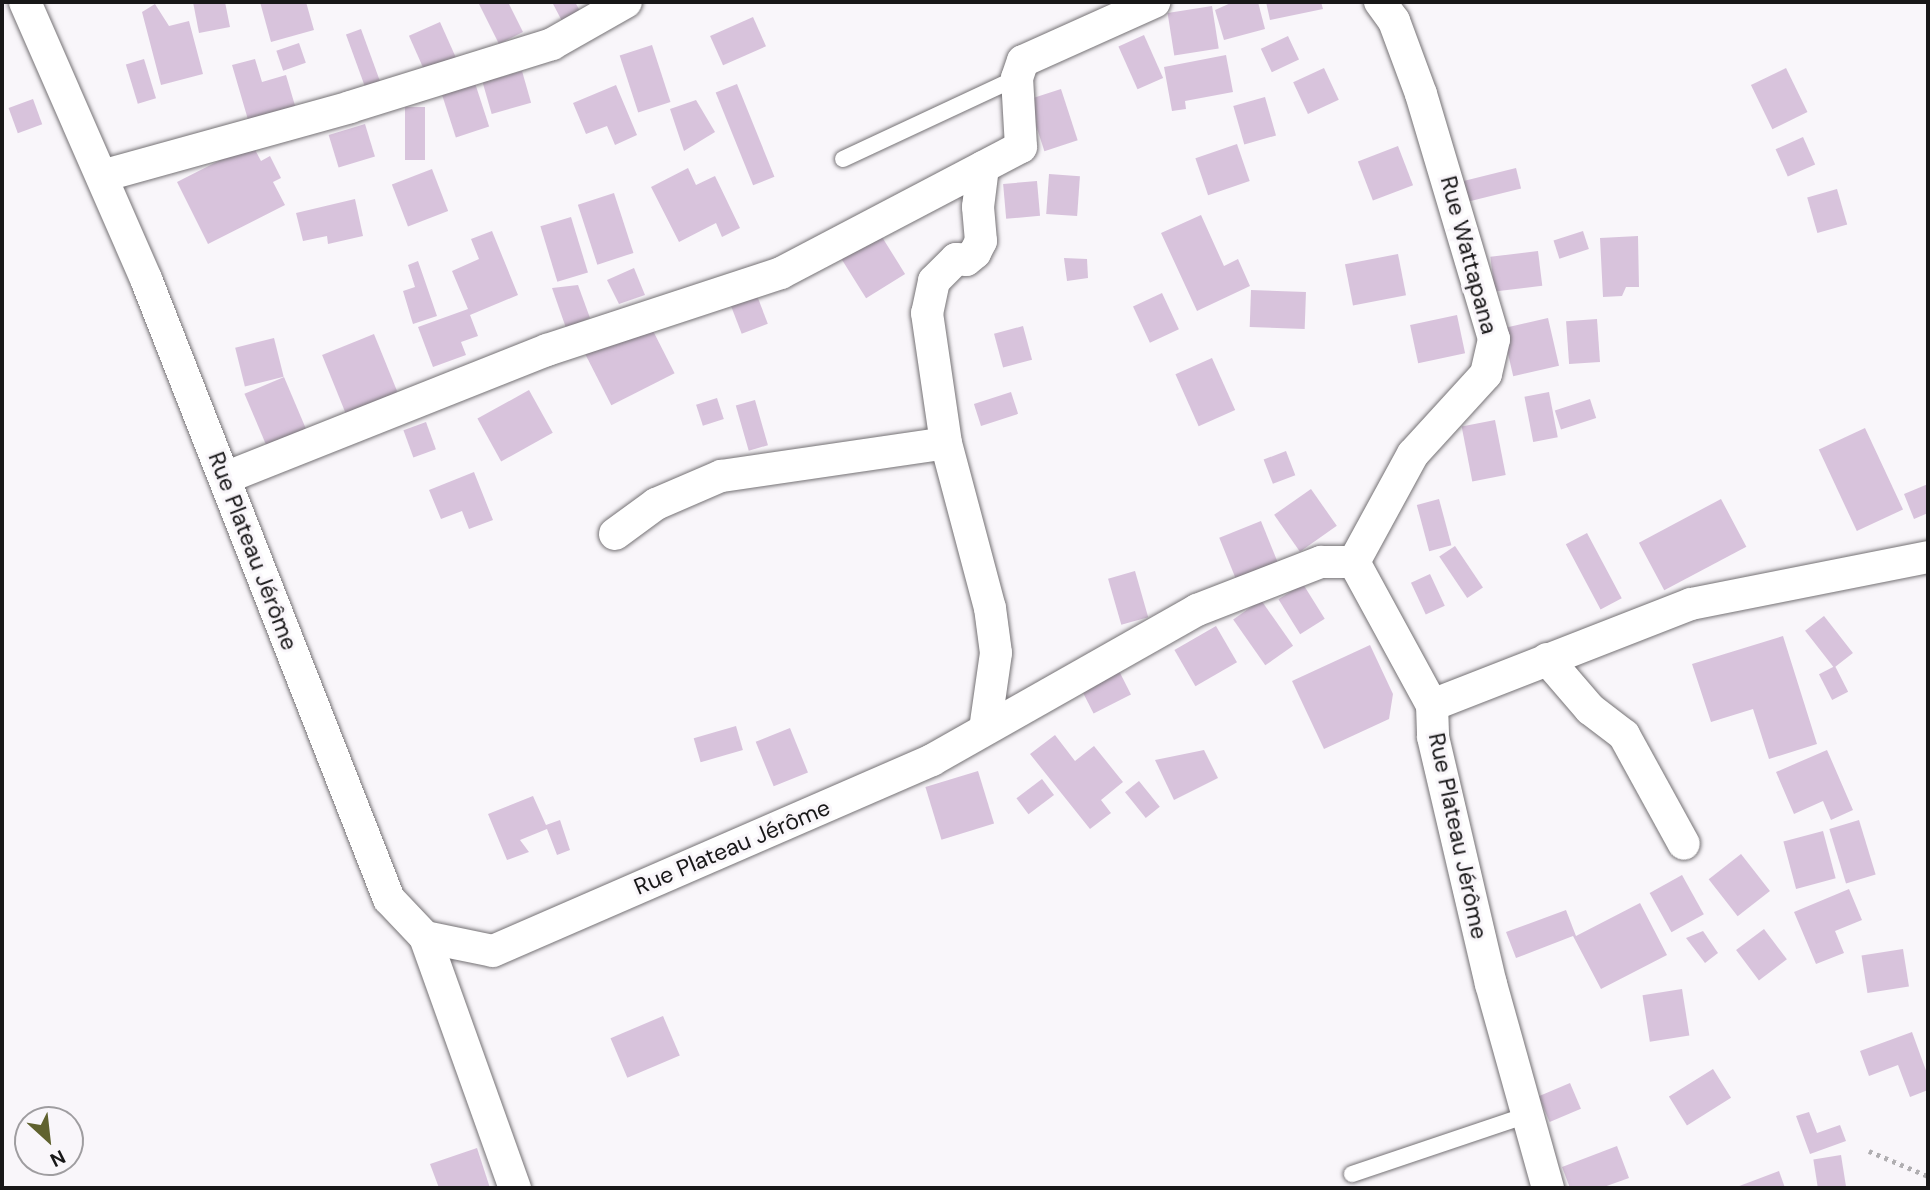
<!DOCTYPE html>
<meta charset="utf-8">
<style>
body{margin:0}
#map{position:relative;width:1930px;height:1190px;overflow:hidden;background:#f9f6fa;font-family:"DM Sans",sans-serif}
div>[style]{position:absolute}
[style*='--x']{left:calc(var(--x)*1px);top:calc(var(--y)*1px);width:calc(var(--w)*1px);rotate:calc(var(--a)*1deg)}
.building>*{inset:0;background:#d8c3dc;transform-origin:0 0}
.path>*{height:4.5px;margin-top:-2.25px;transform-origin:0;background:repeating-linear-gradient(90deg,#b0aeb1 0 3.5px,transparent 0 8.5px)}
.roads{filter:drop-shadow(0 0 2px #757275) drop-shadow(0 0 2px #757275)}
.service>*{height:16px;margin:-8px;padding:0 8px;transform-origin:8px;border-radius:8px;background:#fff}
.minor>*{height:32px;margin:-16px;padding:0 16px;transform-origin:16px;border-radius:16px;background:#fff}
span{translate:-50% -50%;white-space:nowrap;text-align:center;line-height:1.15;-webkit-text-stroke:6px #f9f6fa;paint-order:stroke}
.street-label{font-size:23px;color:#181718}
.frame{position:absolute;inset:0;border:4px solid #181718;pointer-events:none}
.north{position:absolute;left:14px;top:1106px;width:70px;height:70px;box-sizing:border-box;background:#f9f6fa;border:2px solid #9f9da0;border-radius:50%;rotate:153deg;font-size:19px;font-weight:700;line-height:28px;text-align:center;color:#181718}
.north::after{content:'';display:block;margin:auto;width:24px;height:32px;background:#60622f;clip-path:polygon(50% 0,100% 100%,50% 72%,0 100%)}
</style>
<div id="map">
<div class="building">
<i style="clip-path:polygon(193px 2px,225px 2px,230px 27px,199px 33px)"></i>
<i style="clip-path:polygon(260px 2px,306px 2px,314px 30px,271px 42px)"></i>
<i style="clip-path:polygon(478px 2px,508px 2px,523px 32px,499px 44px)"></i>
<i style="clip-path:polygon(552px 2px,575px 2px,580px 11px,562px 21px)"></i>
<i style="clip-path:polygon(1233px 2px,1258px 2px,1265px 29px,1224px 40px,1215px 10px)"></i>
<i style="clip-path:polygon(1266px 2px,1321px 2px,1323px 9px,1270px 20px)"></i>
<i style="clip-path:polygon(155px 4px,169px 26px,189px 21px,203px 74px,161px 85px,142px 12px)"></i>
<i style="left:1212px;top:6px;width:43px;height:45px;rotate:81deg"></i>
<i style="left:753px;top:17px;width:32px;height:47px;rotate:66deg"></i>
<i style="left:440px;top:22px;width:42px;height:34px;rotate:66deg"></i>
<i style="left:361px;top:29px;width:63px;height:16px;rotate:70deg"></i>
<i style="left:1144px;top:35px;width:47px;height:28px;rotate:66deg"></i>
<i style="left:1288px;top:36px;width:26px;height:30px;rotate:65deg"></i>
<i style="left:299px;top:43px;width:21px;height:24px;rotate:71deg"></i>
<i style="left:652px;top:45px;width:60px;height:34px;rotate:72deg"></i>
<i style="clip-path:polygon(1226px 55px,1233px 92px,1185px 101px,1186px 109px,1172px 111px,1164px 67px)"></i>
<i style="left:144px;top:59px;width:41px;height:19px;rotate:73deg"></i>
<i style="clip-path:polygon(255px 59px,262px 82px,286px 75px,296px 109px,249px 123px,232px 65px)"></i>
<i style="left:1324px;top:68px;width:35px;height:34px;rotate:65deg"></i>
<i style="left:1786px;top:68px;width:49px;height:39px;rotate:64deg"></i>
<i style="left:522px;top:71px;width:33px;height:41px;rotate:74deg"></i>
<i style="left:474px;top:80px;width:49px;height:35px;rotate:72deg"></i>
<i style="left:737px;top:84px;width:100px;height:23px;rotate:68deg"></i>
<i style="clip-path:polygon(616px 85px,637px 135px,615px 145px,607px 126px,586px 134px,573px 103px)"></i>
<i style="left:1061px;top:89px;width:54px;height:35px;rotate:72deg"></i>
<i style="left:1265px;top:97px;width:40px;height:33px;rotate:74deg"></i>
<i style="left:33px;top:99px;width:27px;height:26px;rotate:70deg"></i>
<i style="clip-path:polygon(696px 100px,715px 132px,684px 151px,670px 109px)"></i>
<i style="left:405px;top:107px;width:20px;height:53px"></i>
<i style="left:365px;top:124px;width:34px;height:38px;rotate:73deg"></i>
<i style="left:1803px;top:137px;width:30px;height:30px;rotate:66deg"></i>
<i style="clip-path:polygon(252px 144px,261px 161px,270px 156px,281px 178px,273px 182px,285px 205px,208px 244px,177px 182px)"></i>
<i style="left:1237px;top:144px;width:39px;height:44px;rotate:71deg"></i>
<i style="left:1398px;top:146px;width:42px;height:43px;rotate:69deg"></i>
<i style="clip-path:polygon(688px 168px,696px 185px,715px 176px,740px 228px,722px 237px,716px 223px,679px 242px,651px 187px)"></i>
<i style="left:1516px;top:168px;width:21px;height:54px;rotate:76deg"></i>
<i style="left:432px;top:169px;width:45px;height:43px;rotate:69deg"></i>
<i style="left:1049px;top:174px;width:31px;height:40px;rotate:4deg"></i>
<i style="left:1037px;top:181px;width:35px;height:34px;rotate:85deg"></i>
<i style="left:1837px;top:189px;width:37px;height:31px;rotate:74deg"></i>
<i style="left:614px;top:193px;width:63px;height:38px;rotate:72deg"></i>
<i style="clip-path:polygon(355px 199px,363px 236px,328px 244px,327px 236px,303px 241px,296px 213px)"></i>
<i style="clip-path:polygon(1201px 215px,1224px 266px,1238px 259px,1250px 286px,1197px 311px,1161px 233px)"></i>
<i style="left:571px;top:217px;width:58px;height:32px;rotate:73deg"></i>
<i style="left:877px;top:229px;width:53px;height:46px;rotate:58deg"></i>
<i style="clip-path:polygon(492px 231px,518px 295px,470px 315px,478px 336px,461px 342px,466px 355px,433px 367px,418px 327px,468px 309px,452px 271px,479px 259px,471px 239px)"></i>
<i style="left:1583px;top:231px;width:19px;height:31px;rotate:72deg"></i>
<i style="clip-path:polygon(1638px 236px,1639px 287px,1626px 287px,1622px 296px,1603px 297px,1600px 238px)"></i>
<i style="left:1538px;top:251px;width:35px;height:48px;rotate:83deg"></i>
<i style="left:1398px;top:254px;width:42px;height:54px;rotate:79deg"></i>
<i style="clip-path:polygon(1064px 258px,1087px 259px,1088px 278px,1067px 281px)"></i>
<i style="clip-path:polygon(418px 261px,437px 316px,413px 324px,403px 291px,415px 287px,408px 265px)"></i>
<i style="clip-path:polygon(634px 268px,645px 295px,619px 304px,607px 280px)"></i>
<i style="clip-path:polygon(578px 285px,590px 318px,566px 328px,552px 288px)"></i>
<i style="left:1251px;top:290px;width:55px;height:37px;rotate:2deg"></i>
<i style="left:756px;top:293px;width:33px;height:28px;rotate:69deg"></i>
<i style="left:1162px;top:293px;width:40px;height:32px;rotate:65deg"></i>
<i style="left:1457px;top:315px;width:39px;height:48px;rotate:78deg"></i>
<i style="left:646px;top:317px;width:63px;height:71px;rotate:63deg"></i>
<i style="left:1548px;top:318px;width:49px;height:47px;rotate:77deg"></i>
<i style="left:1597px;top:319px;width:43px;height:31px;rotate:86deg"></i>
<i style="left:1023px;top:326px;width:35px;height:30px;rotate:75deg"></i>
<i style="left:374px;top:334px;width:68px;height:56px;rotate:68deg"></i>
<i style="left:274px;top:338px;width:40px;height:40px;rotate:76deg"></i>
<i style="left:1212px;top:358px;width:57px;height:40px;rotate:66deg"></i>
<i style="left:284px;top:377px;width:64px;height:43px;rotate:67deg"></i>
<i style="left:529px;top:390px;width:49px;height:59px;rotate:61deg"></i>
<i style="left:1011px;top:392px;width:23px;height:39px;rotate:72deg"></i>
<i style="left:1549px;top:392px;width:46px;height:25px;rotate:79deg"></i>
<i style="left:717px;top:398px;width:22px;height:22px;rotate:72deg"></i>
<i style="left:1590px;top:399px;width:20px;height:37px;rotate:72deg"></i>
<i style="left:755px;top:400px;width:47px;height:20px;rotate:74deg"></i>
<i style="left:1495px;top:420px;width:56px;height:34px;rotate:79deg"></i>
<i style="left:426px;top:422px;width:29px;height:24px;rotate:70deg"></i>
<i style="left:1865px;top:428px;width:90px;height:51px;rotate:65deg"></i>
<i style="left:1286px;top:451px;width:26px;height:24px;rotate:69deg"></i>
<i style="clip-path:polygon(474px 472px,493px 520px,469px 529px,462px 511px,441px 519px,429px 490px)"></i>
<i style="clip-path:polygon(1928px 484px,1928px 513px,1914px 519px,1904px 494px)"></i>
<i style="left:1311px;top:489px;width:45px;height:45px;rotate:55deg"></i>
<i style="left:1439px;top:499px;width:48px;height:23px;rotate:75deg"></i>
<i style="left:1721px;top:499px;width:54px;height:93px;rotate:62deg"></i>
<i style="left:1261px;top:521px;width:54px;height:45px;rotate:68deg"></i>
<i style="left:1587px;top:533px;width:74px;height:24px;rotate:62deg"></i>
<i style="left:1455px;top:546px;width:50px;height:19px;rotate:56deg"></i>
<i style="left:1135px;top:571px;width:48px;height:28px;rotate:74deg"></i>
<i style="left:1430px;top:574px;width:35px;height:21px;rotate:65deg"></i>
<i style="left:1303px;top:584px;width:41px;height:29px;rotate:58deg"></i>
<i style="left:1261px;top:600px;width:56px;height:34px;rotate:55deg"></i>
<i style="left:1824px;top:616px;width:47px;height:24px;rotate:52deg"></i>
<i style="left:1216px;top:626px;width:42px;height:48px;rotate:60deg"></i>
<i style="clip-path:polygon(1783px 636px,1817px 744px,1769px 759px,1753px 709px,1711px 722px,1692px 664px)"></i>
<i style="clip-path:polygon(1370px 645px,1393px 694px,1389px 719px,1324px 749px,1292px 681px)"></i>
<i style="left:1116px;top:665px;width:33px;height:42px;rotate:63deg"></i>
<i style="left:1835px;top:666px;width:29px;height:18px;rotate:63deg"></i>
<i style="left:736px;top:726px;width:25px;height:44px;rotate:74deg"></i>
<i style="left:790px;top:728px;width:48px;height:37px;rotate:68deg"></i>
<i style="clip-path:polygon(1055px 735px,1075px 761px,1094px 746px,1123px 782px,1101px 800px,1111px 813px,1090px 829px,1030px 754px)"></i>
<i style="clip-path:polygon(1204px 750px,1218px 778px,1174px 800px,1155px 760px)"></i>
<i style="clip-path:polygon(1827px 750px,1853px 810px,1831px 820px,1823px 801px,1794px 814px,1776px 772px)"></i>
<i style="left:978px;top:771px;width:55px;height:55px;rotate:73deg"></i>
<i style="left:1042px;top:779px;width:20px;height:32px;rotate:53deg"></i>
<i style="left:1139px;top:781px;width:33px;height:18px;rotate:51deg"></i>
<i style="clip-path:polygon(533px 796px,546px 825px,560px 820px,570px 850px,557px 855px,547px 829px,520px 840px,529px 852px,507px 860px,488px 814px)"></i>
<i style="left:1859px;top:820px;width:57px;height:31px;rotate:73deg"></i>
<i style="left:1823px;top:831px;width:49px;height:41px;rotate:75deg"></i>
<i style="left:1741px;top:854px;width:47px;height:41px;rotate:52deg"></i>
<i style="left:1682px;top:875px;width:45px;height:37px;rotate:61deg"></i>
<i style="clip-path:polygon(1849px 889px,1862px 920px,1835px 931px,1844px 953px,1816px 964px,1794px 912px)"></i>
<i style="clip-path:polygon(1640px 903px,1667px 955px,1601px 989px,1573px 936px,1516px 958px,1506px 932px,1566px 910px,1576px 936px)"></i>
<i style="left:1764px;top:929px;width:38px;height:35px;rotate:53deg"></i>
<i style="clip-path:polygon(1703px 931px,1718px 953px,1705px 963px,1686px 938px)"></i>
<i style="left:1903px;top:949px;width:38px;height:42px;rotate:81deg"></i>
<i style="left:1682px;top:989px;width:47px;height:40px;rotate:81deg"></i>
<i style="left:663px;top:1016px;width:43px;height:57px;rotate:67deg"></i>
<i style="clip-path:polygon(1912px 1032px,1928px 1076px,1928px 1090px,1910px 1097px,1898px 1065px,1869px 1076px,1860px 1051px)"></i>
<i style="left:1713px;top:1069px;width:34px;height:52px;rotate:58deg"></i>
<i style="left:1570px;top:1083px;width:28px;height:34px;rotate:67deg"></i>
<i style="clip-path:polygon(1809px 1112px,1817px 1133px,1840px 1125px,1846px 1141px,1810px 1154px,1796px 1116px)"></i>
<i style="clip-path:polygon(1617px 1146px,1629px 1178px,1601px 1188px,1570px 1188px,1562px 1167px)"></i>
<i style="clip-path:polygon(477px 1148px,490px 1188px,439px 1188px,430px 1164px)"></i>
<i style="left:1841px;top:1155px;width:33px;height:28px;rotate:81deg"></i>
<i style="clip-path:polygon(1779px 1171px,1785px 1188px,1734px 1188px)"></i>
</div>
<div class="path">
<i style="--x:1869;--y:1151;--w:64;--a:23"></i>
</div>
<div class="roads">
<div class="service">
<i style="--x:843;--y:159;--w:192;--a:-25"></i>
<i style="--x:1352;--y:1174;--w:185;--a:-18.6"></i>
</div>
<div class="minor">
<i style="--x:25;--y:2;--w:302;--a:66.4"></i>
<i style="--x:146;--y:279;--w:666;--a:68.6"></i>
<i style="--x:389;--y:899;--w:52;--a:46.5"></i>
<i style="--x:425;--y:937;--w:69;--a:11.6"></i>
<i style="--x:493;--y:951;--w:479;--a:-23.5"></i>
<i style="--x:932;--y:760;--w:305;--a:-29.5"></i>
<i style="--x:1197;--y:610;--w:133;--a:-21.2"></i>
<i style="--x:1321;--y:562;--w:33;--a:0"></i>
<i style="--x:1354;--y:562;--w:163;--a:61.4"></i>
<i style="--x:1432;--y:705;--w:32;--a:88"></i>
<i style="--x:1433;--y:737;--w:254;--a:76.8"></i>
<i style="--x:1491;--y:984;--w:212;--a:74.4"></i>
<i style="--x:983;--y:167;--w:40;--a:97.1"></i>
<i style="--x:978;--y:207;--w:34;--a:85"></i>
<i style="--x:981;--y:241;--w:13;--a:117"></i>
<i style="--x:975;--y:253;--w:11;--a:142"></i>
<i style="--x:966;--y:260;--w:10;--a:-174"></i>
<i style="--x:956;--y:259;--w:31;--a:135"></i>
<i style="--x:934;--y:281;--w:33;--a:102"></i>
<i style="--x:927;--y:313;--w:131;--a:81.7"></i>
<i style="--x:946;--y:443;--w:171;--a:75.1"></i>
<i style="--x:990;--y:608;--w:45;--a:82.4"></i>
<i style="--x:996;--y:653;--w:77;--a:98.2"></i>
<i style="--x:102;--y:176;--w:257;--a:-15.5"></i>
<i style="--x:350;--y:107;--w:212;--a:-17.3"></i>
<i style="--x:552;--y:44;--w:85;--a:-29.6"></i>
<i style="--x:225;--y:478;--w:347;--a:-21.7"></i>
<i style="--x:547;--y:350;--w:246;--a:-18.2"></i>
<i style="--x:781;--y:273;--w:271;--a:-27.7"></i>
<i style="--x:1021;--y:147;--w:69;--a:-93.3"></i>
<i style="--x:1017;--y:78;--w:18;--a:-71"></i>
<i style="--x:1023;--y:61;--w:144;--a:-24.2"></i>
<i style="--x:615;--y:534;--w:51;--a:-36.2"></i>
<i style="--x:656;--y:504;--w:71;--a:-23.3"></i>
<i style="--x:721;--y:476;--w:227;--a:-8.3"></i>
<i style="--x:1354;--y:562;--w:123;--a:-61.4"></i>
<i style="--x:1413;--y:454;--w:108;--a:-47.6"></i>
<i style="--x:1486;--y:374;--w:36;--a:-77"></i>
<i style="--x:1494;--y:339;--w:256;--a:-106.6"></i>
<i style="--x:1421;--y:94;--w:78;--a:-110.3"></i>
<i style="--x:1394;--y:21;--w:24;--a:-126"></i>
<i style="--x:1547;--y:659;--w:66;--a:49.3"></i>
<i style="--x:1590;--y:709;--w:43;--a:37.4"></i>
<i style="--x:1624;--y:735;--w:124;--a:61.2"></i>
<i style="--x:1432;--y:705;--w:278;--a:-21.3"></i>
<i style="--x:1691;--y:604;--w:242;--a:-11.2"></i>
<i style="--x:425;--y:937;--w:267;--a:70.3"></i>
</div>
</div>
<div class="street-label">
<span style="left:1469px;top:255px;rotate:75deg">Rue Wattapana</span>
<span style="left:253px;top:551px;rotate:69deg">Rue Plateau Jérôme</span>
<span style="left:1458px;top:836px;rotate:78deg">Rue Plateau Jérôme</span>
<span style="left:732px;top:847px;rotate:-23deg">Rue Plateau Jérôme</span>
</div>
<div class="frame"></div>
<div class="north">N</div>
</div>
